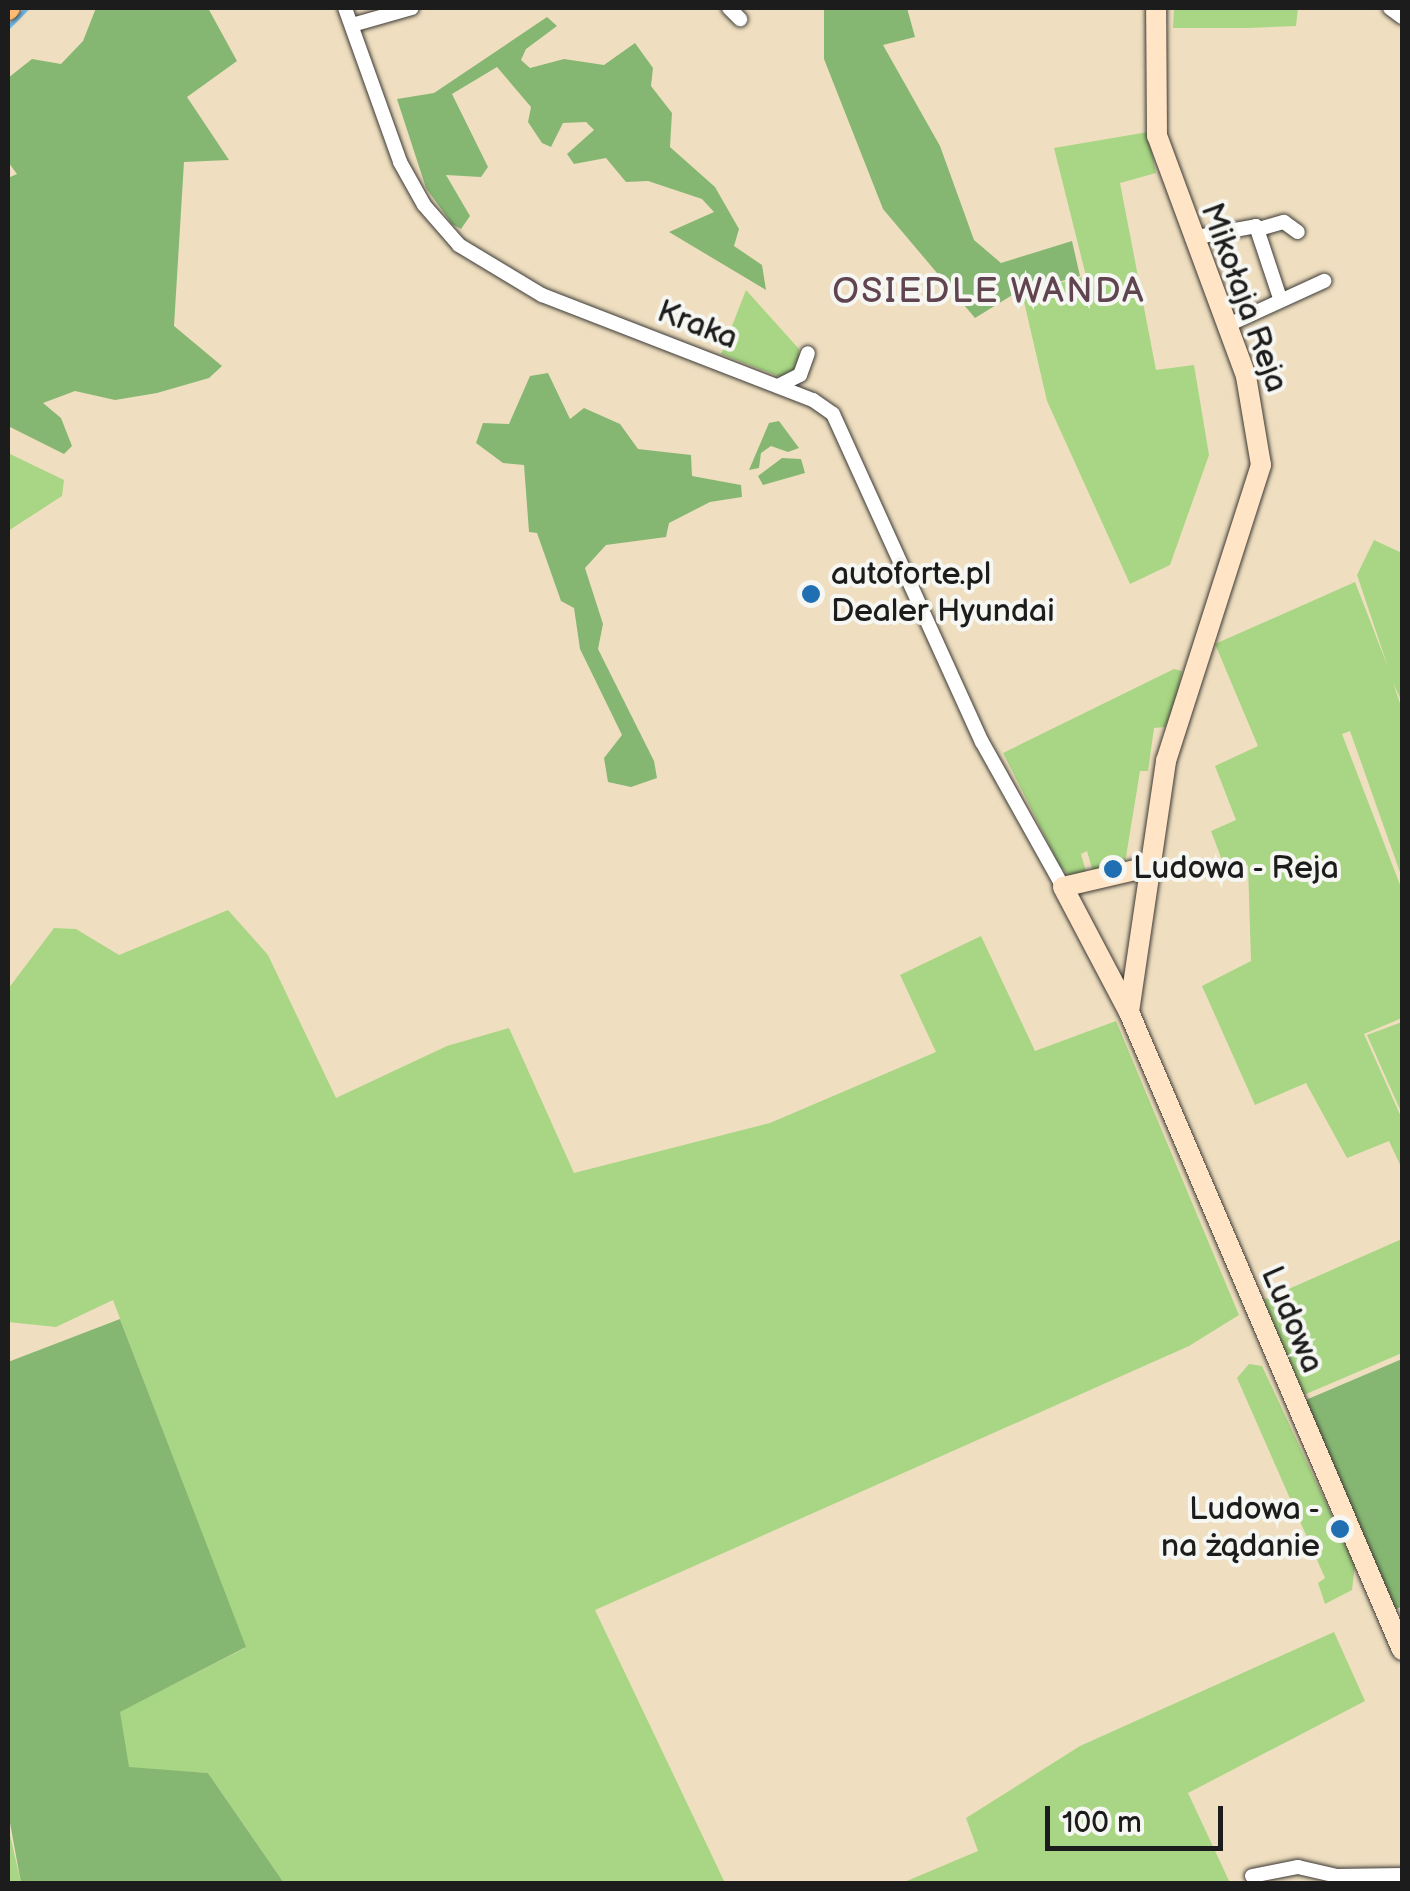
<!DOCTYPE html>
<meta charset="utf-8">
<style>
body{margin:0}
#map{position:relative;width:1410px;height:1891px;overflow:hidden;background:#efdfc0;font-family:"Balsamiq Sans",sans-serif}
div>[style]{position:absolute}
[style*='--x']{left:calc(var(--x)*1px);top:calc(var(--y)*1px);width:calc(var(--w)*1px);rotate:calc(var(--a)*1deg)}
.green>*{inset:0;background:#a8d684}
.forest>*{inset:0;background:#86b772}
.stream>*{height:4px;margin:-2px;padding:0 2px;transform-origin:2px;border-radius:2px;background:#6db7e5}
.roads{filter:drop-shadow(0 0 2px #3c3935) drop-shadow(0 0 2px #3c3935)}
.street>*{height:14px;margin:-7px;padding:0 7px;transform-origin:7px;border-radius:7px;background:#fff}
.secondary>*{height:20px;margin:-10px;padding:0 10px;transform-origin:10px;border-radius:10px;background:#ffe4c6}
.primary>*{height:22px;margin:-11px;padding:0 11px;transform-origin:11px;border-radius:11px;background:#ffbb71}
.dots>*{width:28px;height:28px;translate:-50% -50%;box-sizing:border-box;border:5px solid #f6f6f2;border-radius:50%}
span{translate:-50% -50%;white-space:nowrap;text-align:center;line-height:1.15;-webkit-text-stroke:8px #f6f6f2;paint-order:stroke}
.street-label{font-size:32px;color:#1c1c1c}
.poi-label{font-size:32px;color:#1c1c1c}
.left{translate:0 -50%;text-align:left}
.right{translate:-100% -50%;text-align:right}
.neighbourhood-label{font-size:35px;color:#604551;letter-spacing:2.5px}
.frame{position:absolute;inset:0;border:10px solid #1c1c1c;pointer-events:none}
.scale{position:absolute;left:1045px;top:1806px;width:178px;height:45px;box-sizing:border-box;border:5px solid #1c1c1c;border-top:0;padding-left:12px;font-size:30px;line-height:35px;white-space:nowrap;color:#1c1c1c;-webkit-text-stroke:8px #f6f6f2;paint-order:stroke}
</style>
<div id="map">
<div class="green">
<i style="clip-path:polygon(1174px 8px,1298px 8px,1296px 26px,1248px 28px,1173px 28px)"></i>
<i style="clip-path:polygon(1148px 132px,1156px 173px,1120px 183px,1156px 370px,1194px 365px,1209px 455px,1170px 565px,1130px 584px,1047px 401px,1022px 293px,1086px 276px,1054px 148px)"></i>
<i style="clip-path:polygon(746px 290px,799px 349px,798px 370px,783px 378px,721px 354px)"></i>
<i style="clip-path:polygon(8px 453px,64px 480px,62px 496px,8px 531px)"></i>
<i style="clip-path:polygon(1374px 540px,1402px 553px,1402px 702px,1393px 683px,1402px 709px,1402px 878px,1350px 731px,1342px 734px,1402px 890px,1402px 1018px,1364px 1034px,1402px 1119px,1402px 1169px,1389px 1141px,1347px 1158px,1306px 1083px,1255px 1105px,1202px 986px,1251px 961px,1248px 865px,1226px 871px,1211px 831px,1236px 820px,1215px 766px,1258px 746px,1215px 644px,1355px 582px,1388px 667px,1357px 575px)"></i>
<i style="clip-path:polygon(1174px 669px,1182px 671px,1175px 704px,1165px 727px,1154px 728px,1148px 771px,1140px 771px,1125px 863px,1093px 872px,1087px 851px,1081px 854px,1087px 875px,1072px 878px,1060px 866px,1003px 753px)"></i>
<i style="clip-path:polygon(228px 910px,268px 955px,336px 1098px,447px 1046px,509px 1028px,574px 1173px,770px 1123px,936px 1052px,900px 975px,981px 936px,1035px 1051px,1116px 1021px,1239px 1315px,1189px 1346px,595px 1610px,725px 1883px,284px 1883px,208px 1773px,129px 1768px,101px 1722px,8px 1786px,8px 1387px,101px 1721px,245px 1648px,113px 1300px,56px 1327px,8px 1322px,8px 989px,54px 928px,76px 929px,119px 955px)"></i>
<i style="clip-path:polygon(1402px 1022px,1402px 1114px,1367px 1035px)"></i>
<i style="clip-path:polygon(1402px 1239px,1402px 1353px,1299px 1397px,1259px 1302px)"></i>
<i style="clip-path:polygon(1249px 1364px,1262px 1366px,1355px 1565px,1352px 1590px,1325px 1604px,1318px 1583px,1325px 1578px,1237px 1378px)"></i>
<i style="clip-path:polygon(1334px 1632px,1365px 1701px,1188px 1793px,1230px 1883px,902px 1883px,978px 1851px,966px 1818px,1080px 1746px)"></i>
<i style="clip-path:polygon(8px 1826px,21px 1883px,8px 1883px)"></i>
</div>
<div class="forest">
<i style="clip-path:polygon(96px 8px,208px 8px,237px 61px,187px 97px,229px 160px,184px 162px,174px 326px,222px 366px,209px 378px,157px 393px,115px 400px,75px 391px,43px 403px,61px 418px,72px 446px,64px 454px,8px 426px,8px 178px,17px 174px,8px 162px,8px 78px,32px 59px,61px 64px,83px 41px)"></i>
<i style="clip-path:polygon(824px 8px,907px 8px,915px 37px,883px 45px,940px 146px,974px 240px,1001px 263px,1072px 241px,1080px 276px,1014px 294px,975px 318px,883px 209px,824px 59px)"></i>
<i style="clip-path:polygon(547px 17px,557px 26px,526px 49px,521px 60px,530px 68px,564px 59px,604px 65px,635px 43px,653px 68px,651px 86px,672px 113px,670px 147px,715px 187px,739px 229px,734px 246px,762px 265px,766px 290px,669px 232px,714px 212px,702px 199px,648px 181px,626px 182px,606px 158px,574px 164px,567px 154px,594px 130px,586px 122px,563px 123px,551px 147px,542px 143px,528px 122px,531px 107px,497px 67px,452px 94px,488px 167px,481px 177px,446px 175px,470px 216px,461px 229px,452px 224px,426px 188px,397px 99px,434px 93px)"></i>
<i style="clip-path:polygon(548px 373px,570px 419px,584px 408px,620px 424px,638px 449px,691px 455px,692px 476px,741px 485px,742px 497px,710px 502px,669px 523px,666px 537px,606px 545px,585px 568px,603px 624px,598px 649px,654px 761px,657px 778px,631px 787px,608px 782px,604px 758px,622px 735px,580px 649px,574px 608px,561px 601px,537px 533px,529px 532px,524px 465px,503px 463px,476px 443px,483px 423px,509px 424px,530px 376px)"></i>
<i style="clip-path:polygon(779px 421px,799px 448px,788px 452px,771px 446px,761px 453px,759px 468px,749px 470px,769px 423px)"></i>
<i style="clip-path:polygon(782px 458px,801px 459px,805px 473px,763px 485px,758px 476px)"></i>
<i style="clip-path:polygon(120px 1319px,246px 1647px,120px 1712px,129px 1767px,208px 1773px,284px 1883px,21px 1883px,8px 1812px,8px 1362px)"></i>
<i style="clip-path:polygon(1402px 1359px,1402px 1606px,1395px 1610px,1301px 1402px)"></i>
</div>
<div class="stream">
<i style="--x:8;--y:28;--w:28;--a:-45"></i>
</div>
<div class="roads">
<div class="street">
<i style="--x:345;--y:8;--w:164;--a:70.3"></i>
<i style="--x:400;--y:162;--w:49;--a:60.8"></i>
<i style="--x:424;--y:205;--w:53;--a:48.8"></i>
<i style="--x:459;--y:245;--w:97;--a:31.1"></i>
<i style="--x:542;--y:295;--w:291;--a:21.2"></i>
<i style="--x:813;--y:400;--w:24;--a:35"></i>
<i style="--x:833;--y:414;--w:360;--a:65.6"></i>
<i style="--x:982;--y:742;--w:166;--a:60.8"></i>
<i style="--x:729;--y:8;--w:16;--a:45"></i>
<i style="--x:1390;--y:8;--w:15;--a:37"></i>
<i style="--x:352;--y:25;--w:62;--a:-15.8"></i>
<i style="--x:1259;--y:229;--w:26;--a:-16"></i>
<i style="--x:1284;--y:222;--w:17;--a:36"></i>
<i style="--x:1192;--y:238;--w:65;--a:-10.6"></i>
<i style="--x:1256;--y:226;--w:76;--a:71.6"></i>
<i style="--x:1228;--y:325;--w:106;--a:-24.6"></i>
<i style="--x:778;--y:386;--w:25;--a:-27"></i>
<i style="--x:800;--y:375;--w:23;--a:-70"></i>
<i style="--x:1252;--y:1876;--w:47;--a:-11.1"></i>
<i style="--x:1298;--y:1867;--w:39;--a:13"></i>
<i style="--x:1336;--y:1876;--w:66;--a:-0.9"></i>
</div>
<div class="secondary">
<i style="--x:1148;--y:867;--w:87;--a:166.8"></i>
<i style="--x:1063;--y:887;--w:141;--a:62.2"></i>
<i style="--x:1129;--y:1012;--w:694;--a:66.83"></i>
<i style="--x:1129;--y:1012;--w:254;--a:-81.6"></i>
<i style="--x:1166;--y:761;--w:311;--a:-72.2"></i>
<i style="--x:1261;--y:465;--w:90;--a:-99.6"></i>
<i style="--x:1246;--y:376;--w:256;--a:-110.3"></i>
<i style="--x:1157;--y:136;--w:128;--a:-90.4"></i>
</div>
<div class="primary">
<i style="--x:8;--y:9;--w:1;--a:-45"></i>
</div>
</div>
<div class="dots">
<i style="left:811px;top:594px;background:#1f6fb2"></i>
<i style="left:1113px;top:869px;background:#1f6fb2"></i>
<i style="left:1340px;top:1529px;background:#1f6fb2"></i>
</div>
<div class="street-label">
<span style="left:1243px;top:298px;rotate:70deg">Mikołaja Reja</span>
<span style="left:697px;top:326px;rotate:21deg">Kraka</span>
<span style="left:1291px;top:1320px;rotate:67deg">Ludowa</span>
</div>
<div class="poi-label">
<span class="left" style="left:831px;top:594px">autoforte.pl<br>Dealer Hyundai</span>
<span class="left" style="left:1133px;top:869px">Ludowa - Reja</span>
<span class="right" style="left:1320px;top:1529px">Ludowa -<br>na żądanie</span>
</div>
<div class="neighbourhood-label">
<span style="left:989px;top:292px">OSIEDLE WANDA</span>
</div>
<div class="frame"></div>
<div class="scale">100 m</div>
</div>
